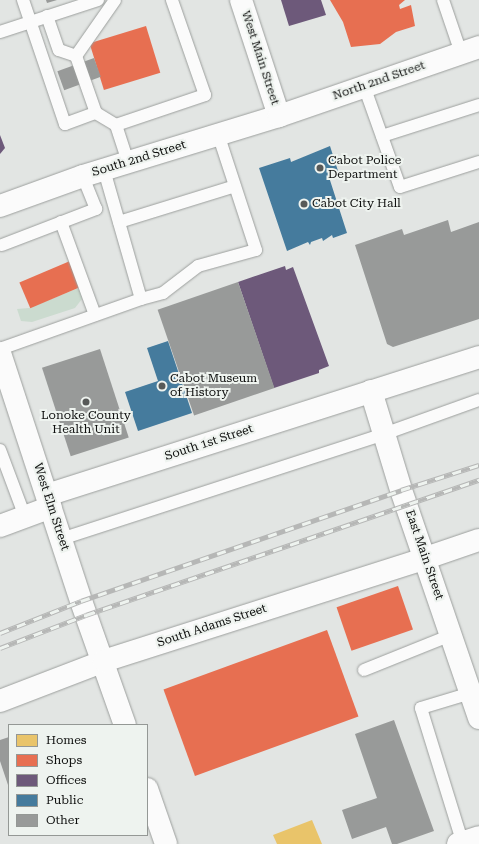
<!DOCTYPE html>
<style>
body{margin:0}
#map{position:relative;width:479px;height:844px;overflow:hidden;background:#e2e5e3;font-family:"Roboto Serif",serif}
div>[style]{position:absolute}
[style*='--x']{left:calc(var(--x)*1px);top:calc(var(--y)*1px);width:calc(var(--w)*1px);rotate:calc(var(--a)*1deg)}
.green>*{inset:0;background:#cbdbcf}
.homes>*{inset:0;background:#e9c46a}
.shops>*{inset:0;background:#e76f51;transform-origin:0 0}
.offices>*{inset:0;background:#6d597a}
.public>*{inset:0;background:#457b9d}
.building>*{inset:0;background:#989a99;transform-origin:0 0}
.roads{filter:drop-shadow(0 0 1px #9c9f9d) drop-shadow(0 0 1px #9c9f9d)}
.service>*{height:12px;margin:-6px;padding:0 6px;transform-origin:6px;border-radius:6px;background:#fbfbfb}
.minor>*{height:22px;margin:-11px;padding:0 11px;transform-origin:11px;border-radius:11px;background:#fbfbfb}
.tertiary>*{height:22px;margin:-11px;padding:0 11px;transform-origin:11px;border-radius:11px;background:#fbfbfb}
.secondary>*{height:22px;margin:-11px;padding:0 11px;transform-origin:11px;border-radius:11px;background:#fbfbfb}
.rail>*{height:4.5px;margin-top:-2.25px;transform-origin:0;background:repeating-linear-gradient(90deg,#eef3ef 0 9px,#b6b7b6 0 18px);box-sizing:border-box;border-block:1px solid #b6b7b6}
.dots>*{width:11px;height:11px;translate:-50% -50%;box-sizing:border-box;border:2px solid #eef3ef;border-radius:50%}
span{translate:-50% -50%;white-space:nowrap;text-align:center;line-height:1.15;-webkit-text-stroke:4px #eef3ef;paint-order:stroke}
.street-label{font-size:12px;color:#0e0f0e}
.poi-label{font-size:12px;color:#0e0f0e}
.left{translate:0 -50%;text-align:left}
.legend{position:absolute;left:8px;top:724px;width:140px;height:112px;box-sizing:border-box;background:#eef3ef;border:1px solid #949895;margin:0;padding:5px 7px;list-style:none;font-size:12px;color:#0e0f0e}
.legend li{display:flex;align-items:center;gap:8px;height:20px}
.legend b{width:20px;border:1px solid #949895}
</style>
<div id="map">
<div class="green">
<i style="clip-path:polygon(81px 287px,82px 299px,75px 308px,32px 322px,21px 321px,17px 309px,29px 308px)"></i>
</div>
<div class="homes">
<i style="clip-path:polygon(312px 820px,322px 844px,277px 844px,273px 835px)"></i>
</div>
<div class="shops">
<i style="clip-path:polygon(330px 0,405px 0,399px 5px,400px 9px,411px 5px,415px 26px,396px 32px,380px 44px,351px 47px,343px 22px)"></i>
<i style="left:146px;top:26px;width:49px;height:59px;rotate:73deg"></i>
<i style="left:70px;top:261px;width:28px;height:55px;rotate:67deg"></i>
<i style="left:398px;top:586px;width:46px;height:65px;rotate:71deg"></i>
<i style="left:327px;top:630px;width:92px;height:174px;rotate:70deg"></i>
</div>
<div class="offices">
<i style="clip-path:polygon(281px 0,321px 0,326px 15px,289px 26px)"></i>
<i style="clip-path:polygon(0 135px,5px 148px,0 154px)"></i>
<i style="clip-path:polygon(285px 266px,286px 270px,293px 267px,329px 366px,319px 370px,319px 373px,274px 388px,238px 282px)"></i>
</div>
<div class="public">
<i style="clip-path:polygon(330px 146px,338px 171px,328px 174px,347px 233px,333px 238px,332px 235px,323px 241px,322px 238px,311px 242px,310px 245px,308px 242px,287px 251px,259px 168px,290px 158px,291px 162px)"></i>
<i style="clip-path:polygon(168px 341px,192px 413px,138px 431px,125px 392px,158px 381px,147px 348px)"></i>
</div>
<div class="building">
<i style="clip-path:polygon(46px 0,57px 0,47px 3px)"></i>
<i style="left:94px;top:58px;width:20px;height:39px;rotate:70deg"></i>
<i style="clip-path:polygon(448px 220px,451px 232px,479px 222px,479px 319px,393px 347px,387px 344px,355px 245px,402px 229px,404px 235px)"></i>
<i style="left:238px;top:282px;width:112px;height:85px;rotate:71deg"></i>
<i style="left:100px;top:349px;width:93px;height:61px;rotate:72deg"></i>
<i style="clip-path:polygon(394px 720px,434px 831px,397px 844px,392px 844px,386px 827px,352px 839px,342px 810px,377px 798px,355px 734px)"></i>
<i style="clip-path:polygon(9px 737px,9px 788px,0 761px,0 740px)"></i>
</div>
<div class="roads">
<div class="service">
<i style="--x:23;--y:0;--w:131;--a:71.3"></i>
<i style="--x:65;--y:124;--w:33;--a:-20"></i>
<i style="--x:96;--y:113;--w:23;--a:31"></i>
<i style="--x:443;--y:0;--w:56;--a:71.2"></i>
<i style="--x:47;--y:16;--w:36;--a:71"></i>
<i style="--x:59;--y:50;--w:18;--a:19"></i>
<i style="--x:76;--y:56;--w:60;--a:70.7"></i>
<i style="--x:0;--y:32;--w:103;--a:-18.1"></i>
<i style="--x:76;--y:56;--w:68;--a:-55.1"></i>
<i style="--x:364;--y:86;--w:107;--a:70.4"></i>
<i style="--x:400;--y:187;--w:83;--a:-17.6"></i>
<i style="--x:382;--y:136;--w:102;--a:-17.7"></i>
<i style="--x:128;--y:162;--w:39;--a:-108"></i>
<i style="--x:116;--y:125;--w:94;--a:-18.6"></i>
<i style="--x:205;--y:95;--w:101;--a:-109.2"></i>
<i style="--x:104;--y:170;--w:134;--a:74"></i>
<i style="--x:141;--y:299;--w:23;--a:-15"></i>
<i style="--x:163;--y:293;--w:44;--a:-37.6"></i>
<i style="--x:198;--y:266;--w:60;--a:-15.4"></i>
<i style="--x:256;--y:250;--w:122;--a:-108.1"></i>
<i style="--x:61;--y:222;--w:99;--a:69.9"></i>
<i style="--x:119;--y:222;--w:121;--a:-17.2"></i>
<i style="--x:2;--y:245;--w:101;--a:-21"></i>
<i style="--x:96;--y:209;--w:35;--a:-112"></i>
<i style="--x:0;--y:349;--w:150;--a:-19.5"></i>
<i style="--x:0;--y:450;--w:72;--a:69.5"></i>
<i style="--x:61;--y:539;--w:340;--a:-18"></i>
<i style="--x:384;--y:434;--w:101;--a:-19.7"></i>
<i style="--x:364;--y:670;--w:94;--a:-21.9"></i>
<i style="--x:463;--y:844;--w:142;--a:-107.2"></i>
<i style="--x:421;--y:708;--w:52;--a:-16.7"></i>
</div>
<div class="minor">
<i style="--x:241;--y:0;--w:122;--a:71.9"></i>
<i style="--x:0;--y:353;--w:261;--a:71.9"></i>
<i style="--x:81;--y:601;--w:132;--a:70.5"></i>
<i style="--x:47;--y:495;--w:454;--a:-17.7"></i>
<i style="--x:0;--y:526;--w:54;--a:-20.4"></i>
<i style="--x:426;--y:558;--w:56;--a:-18.8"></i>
<i style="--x:147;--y:789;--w:58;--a:70.9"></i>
<i style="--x:458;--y:844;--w:22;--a:-18"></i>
</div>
<div class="tertiary">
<i style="--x:371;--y:391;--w:103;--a:73.1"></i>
<i style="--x:401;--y:490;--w:241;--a:71.1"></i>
<i style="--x:0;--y:701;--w:111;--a:-21"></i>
<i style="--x:104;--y:661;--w:338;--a:-17.7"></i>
</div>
<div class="secondary">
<i style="--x:0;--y:206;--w:88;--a:-19.9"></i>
<i style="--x:83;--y:176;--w:205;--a:-17"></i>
<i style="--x:279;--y:116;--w:212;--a:-19"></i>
</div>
</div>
<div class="rail">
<i style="--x:0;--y:633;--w:87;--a:-21.6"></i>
<i style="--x:81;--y:601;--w:339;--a:-19.1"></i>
<i style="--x:401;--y:490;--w:82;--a:-17.8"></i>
<i style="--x:0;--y:648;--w:92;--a:-21"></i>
<i style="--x:86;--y:615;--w:416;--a:-19"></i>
</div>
<div class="dots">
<i style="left:320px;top:168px;background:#585a59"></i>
<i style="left:304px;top:204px;background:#585a59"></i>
<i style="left:162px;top:386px;background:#585a59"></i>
<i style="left:86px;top:402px;background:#585a59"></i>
</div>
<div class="street-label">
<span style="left:260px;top:58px;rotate:72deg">West Main Street</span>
<span style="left:379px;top:81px;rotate:-19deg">North 2nd Street</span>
<span style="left:139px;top:159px;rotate:-17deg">South 2nd Street</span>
<span style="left:209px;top:443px;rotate:-18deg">South 1st Street</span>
<span style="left:51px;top:507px;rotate:72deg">West Elm Street</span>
<span style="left:424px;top:555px;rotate:71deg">East Main Street</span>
<span style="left:212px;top:626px;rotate:-18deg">South Adams Street</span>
</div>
<div class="poi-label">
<span class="left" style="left:328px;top:168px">Cabot Police<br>Department</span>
<span class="left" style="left:312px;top:204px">Cabot City Hall</span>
<span class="left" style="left:170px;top:386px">Cabot Museum<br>of History</span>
<span style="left:86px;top:423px">Lonoke County<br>Health Unit</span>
</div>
<ul class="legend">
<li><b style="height:11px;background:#e9c46a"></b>Homes</li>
<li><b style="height:11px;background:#e76f51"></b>Shops</li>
<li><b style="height:11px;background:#6d597a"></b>Offices</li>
<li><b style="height:11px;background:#457b9d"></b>Public</li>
<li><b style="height:11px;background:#989a99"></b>Other</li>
</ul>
</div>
